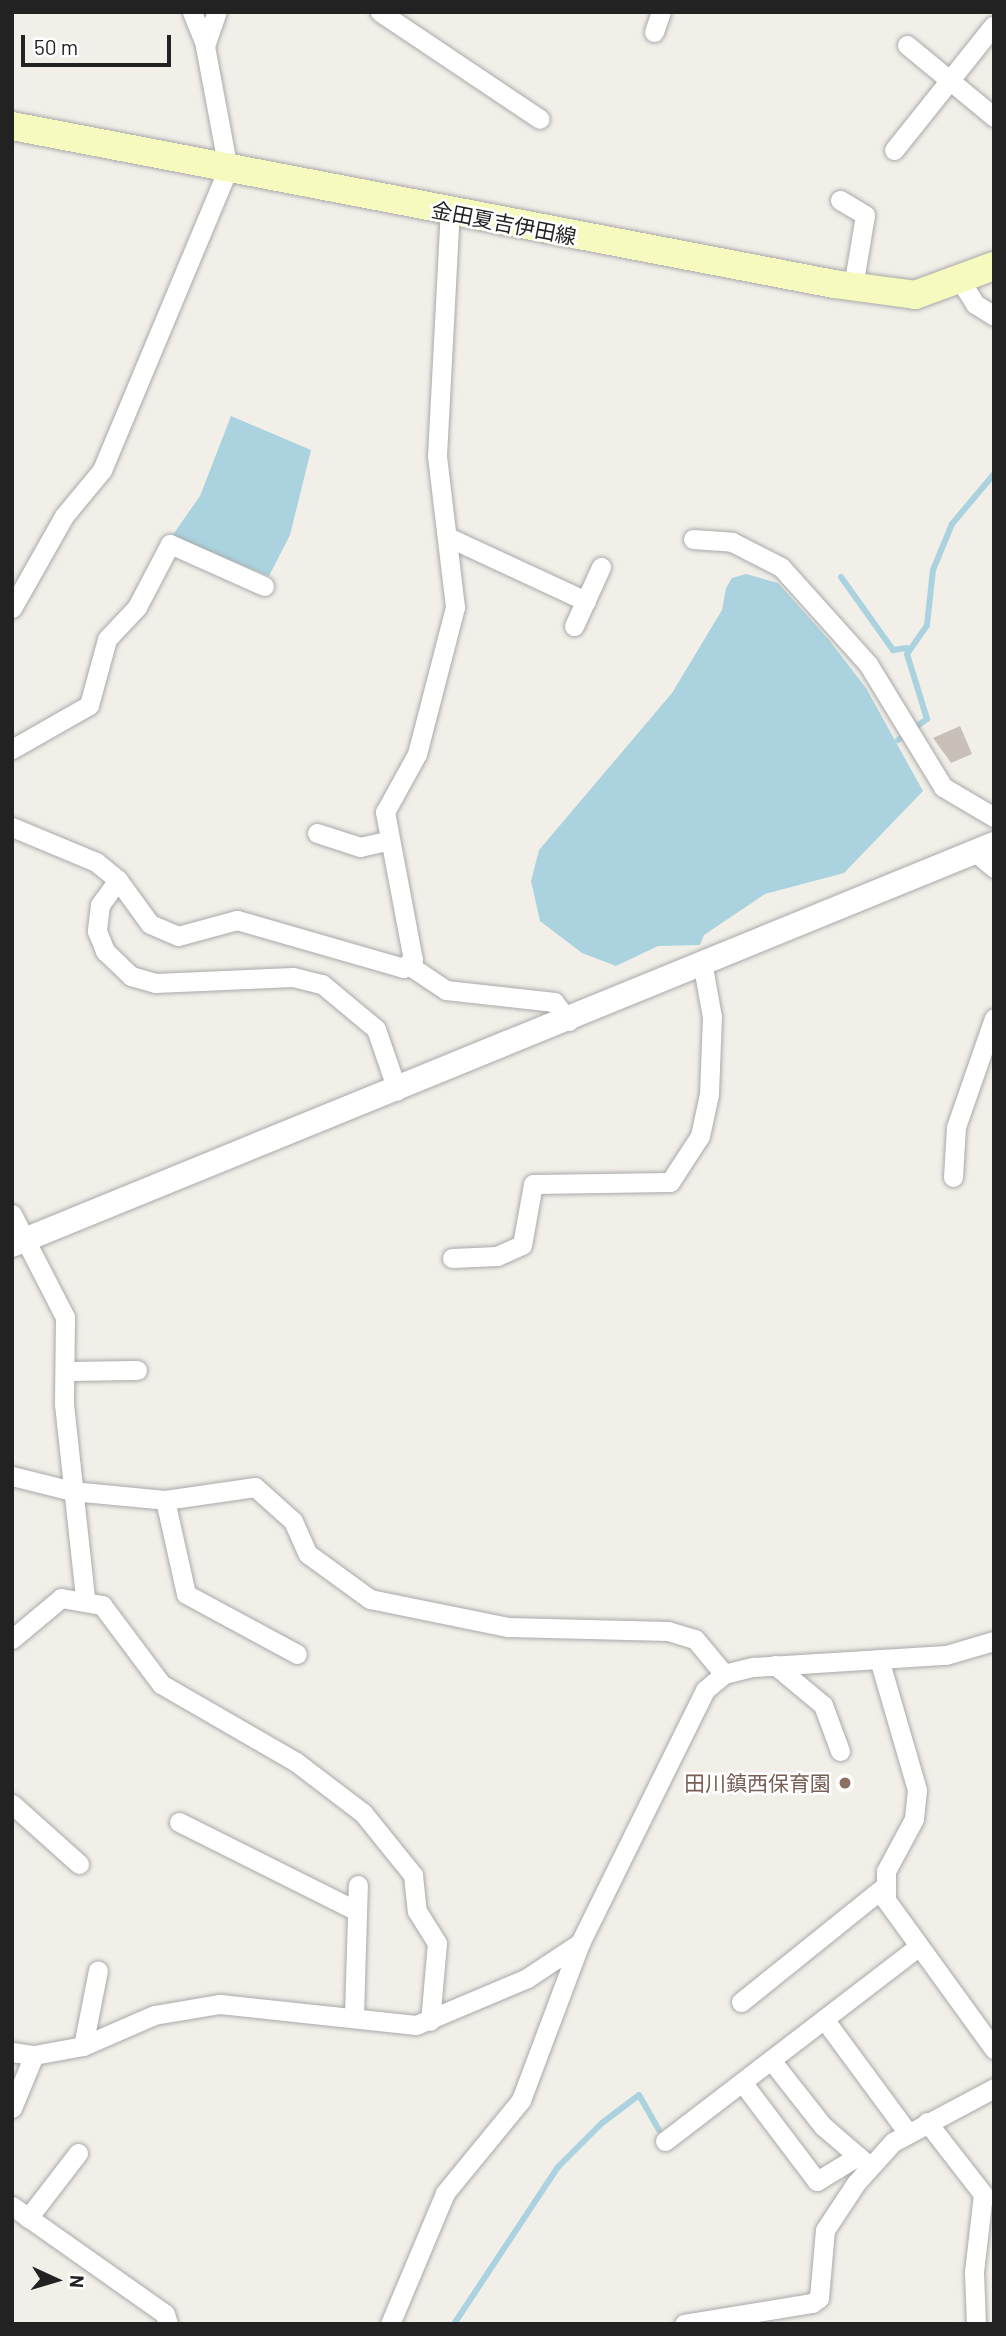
<!DOCTYPE html>
<meta charset="utf-8">
<style>
body{margin:0}
#map{position:relative;width:1006px;height:2336px;overflow:hidden;background:#f2efe9;font-family:Barlow,"Noto Sans JP",sans-serif}
div>[style]{position:absolute}
[style*='--x']{left:calc(var(--x)*1px);top:calc(var(--y)*1px);width:calc(var(--w)*1px);rotate:calc(var(--a)*1deg)}
.water>*{inset:0;background:#aad3df}
.stream>*{height:6px;margin:-3px;padding:0 3px;transform-origin:3px;border-radius:3px;background:#aad3df}
.building>*{inset:0;background:#c7bfb8}
.roads{filter:drop-shadow(0 0 2px #a9a9a9) drop-shadow(0 0 2px #a9a9a9)}
.minor>*{height:19px;margin:-9.5px;padding:0 9.5px;transform-origin:9.5px;border-radius:9.5px;background:#fff}
.tertiary>*{height:24px;margin:-12px;padding:0 12px;transform-origin:12px;border-radius:12px;background:#fff}
.secondary>*{height:28px;margin:-14px;padding:0 14px;transform-origin:14px;border-radius:14px;background:#f7fabf}
.dots>*{width:19px;height:19px;translate:-50% -50%;box-sizing:border-box;border:4px solid #fff;border-radius:50%}
span{translate:-50% -50%;white-space:nowrap;text-align:center;line-height:1.15;-webkit-text-stroke:5px #fff;paint-order:stroke}
.street-label{font-size:21px;color:#222}
.education-label{font-size:21px;color:#785e54}
.right{translate:-100% -50%;text-align:right}
.frame{position:absolute;inset:0;border:14px solid #222;pointer-events:none}
.north{position:absolute;left:21px;top:2245px;width:70px;height:70px;-webkit-text-stroke:5px #fff;paint-order:stroke;rotate:94deg;font-size:19px;font-weight:700;line-height:28px;text-align:center;color:#222}
.north::after{content:'';display:block;margin:auto;width:24px;height:32px;background:#222;clip-path:polygon(50% 0,100% 100%,50% 72%,0 100%)}
.scale{position:absolute;left:21px;top:35px;width:150px;height:32px;box-sizing:border-box;border:4px solid #222;border-top:0;padding-left:9px;font-size:21px;line-height:24px;white-space:nowrap;color:#222;-webkit-text-stroke:5px #fff;paint-order:stroke}
</style>
<div id="map">
<div class="water">
<i style="clip-path:polygon(231px 416px,311px 450px,290px 535px,269px 576px,172px 536px,200px 496px)"></i>
<i style="clip-path:polygon(746px 574px,778px 583px,829px 640px,866px 688px,923px 791px,844px 873px,765px 894px,704px 935px,700px 945px,658px 946px,616px 966px,582px 953px,540px 921px,531px 881px,539px 850px,672px 693px,722px 610px,726px 588px,732px 578px)"></i>
</div>
<div class="stream">
<i style="--x:841;--y:577;--w:90;--a:54.5"></i>
<i style="--x:893;--y:650;--w:14;--a:-8"></i>
<i style="--x:898;--y:740;--w:36;--a:-36"></i>
<i style="--x:927;--y:719;--w:68;--a:-107.1"></i>
<i style="--x:907;--y:654;--w:35;--a:-55"></i>
<i style="--x:927;--y:625;--w:55;--a:-83.8"></i>
<i style="--x:933;--y:570;--w:50;--a:-67.6"></i>
<i style="--x:952;--y:524;--w:65;--a:-50"></i>
<i style="--x:454;--y:2324;--w:188;--a:-56.5"></i>
<i style="--x:558;--y:2167;--w:62;--a:-45"></i>
<i style="--x:602;--y:2123;--w:46;--a:-37.1"></i>
<i style="--x:639;--y:2095;--w:40;--a:60.3"></i>
</div>
<div class="building">
<i style="clip-path:polygon(960px 726px,972px 754px,951px 763px,933px 738px)"></i>
</div>
<div class="roads">
<div class="minor">
<i style="--x:192;--y:12;--w:35;--a:68"></i>
<i style="--x:380;--y:12;--w:192;--a:33.8"></i>
<i style="--x:654;--y:32;--w:21;--a:-71"></i>
<i style="--x:907;--y:45;--w:113;--a:39.6"></i>
<i style="--x:894;--y:150;--w:159;--a:-51.4"></i>
<i style="--x:840;--y:200;--w:29;--a:31"></i>
<i style="--x:865;--y:215;--w:73;--a:99.5"></i>
<i style="--x:962;--y:283;--w:25;--a:58"></i>
<i style="--x:975;--y:304;--w:22;--a:32"></i>
<i style="--x:450;--y:538;--w:150;--a:24.9"></i>
<i style="--x:693;--y:539;--w:39;--a:4"></i>
<i style="--x:732;--y:542;--w:55;--a:27"></i>
<i style="--x:781;--y:567;--w:130;--a:48.1"></i>
<i style="--x:868;--y:664;--w:144;--a:58.6"></i>
<i style="--x:943;--y:787;--w:59;--a:30.5"></i>
<i style="--x:12;--y:608;--w:106;--a:-60.5"></i>
<i style="--x:64;--y:516;--w:60;--a:-50.4"></i>
<i style="--x:102;--y:470;--w:326;--a:-67.3"></i>
<i style="--x:228;--y:169;--w:125;--a:-100.6"></i>
<i style="--x:205;--y:46;--w:36;--a:-71"></i>
<i style="--x:574;--y:626;--w:65;--a:-65.4"></i>
<i style="--x:12;--y:749;--w:89;--a:-29.7"></i>
<i style="--x:89;--y:705;--w:68;--a:-74.7"></i>
<i style="--x:107;--y:639;--w:44;--a:-46.8"></i>
<i style="--x:137;--y:607;--w:71;--a:-62.4"></i>
<i style="--x:170;--y:544;--w:103;--a:24.1"></i>
<i style="--x:12;--y:827;--w:91;--a:22.6"></i>
<i style="--x:96;--y:862;--w:28;--a:39"></i>
<i style="--x:118;--y:880;--w:54;--a:54"></i>
<i style="--x:150;--y:924;--w:30;--a:23"></i>
<i style="--x:178;--y:936;--w:61;--a:-15.2"></i>
<i style="--x:237;--y:920;--w:173;--a:16.1"></i>
<i style="--x:403;--y:968;--w:13;--a:-39"></i>
<i style="--x:413;--y:960;--w:151;--a:-100.7"></i>
<i style="--x:385;--y:812;--w:66;--a:-61.1"></i>
<i style="--x:417;--y:754;--w:152;--a:-75.5"></i>
<i style="--x:455;--y:607;--w:152;--a:-96.8"></i>
<i style="--x:437;--y:456;--w:244;--a:-87"></i>
<i style="--x:317;--y:833;--w:45;--a:18"></i>
<i style="--x:360;--y:847;--w:28;--a:-13"></i>
<i style="--x:975;--y:852;--w:25;--a:40"></i>
<i style="--x:118;--y:880;--w:31;--a:126"></i>
<i style="--x:100;--y:905;--w:26;--a:97"></i>
<i style="--x:97;--y:931;--w:22;--a:68"></i>
<i style="--x:105;--y:951;--w:36;--a:44"></i>
<i style="--x:131;--y:976;--w:25;--a:16"></i>
<i style="--x:155;--y:983;--w:138;--a:-2.5"></i>
<i style="--x:293;--y:977;--w:30;--a:14"></i>
<i style="--x:322;--y:984;--w:70;--a:39.8"></i>
<i style="--x:376;--y:1029;--w:65;--a:71"></i>
<i style="--x:407;--y:964;--w:47;--a:33.7"></i>
<i style="--x:446;--y:990;--w:109;--a:6.3"></i>
<i style="--x:554;--y:1002;--w:24;--a:52"></i>
<i style="--x:953;--y:1177;--w:50;--a:-86.6"></i>
<i style="--x:956;--y:1127;--w:115;--a:-70.8"></i>
<i style="--x:12;--y:1214;--w:116;--a:62.8"></i>
<i style="--x:65;--y:1317;--w:87;--a:90.7"></i>
<i style="--x:64;--y:1404;--w:195;--a:83.8"></i>
<i style="--x:452;--y:1258;--w:45;--a:-2.5"></i>
<i style="--x:497;--y:1256;--w:27;--a:-24"></i>
<i style="--x:522;--y:1245;--w:62;--a:-79.8"></i>
<i style="--x:533;--y:1184;--w:137;--a:-0.8"></i>
<i style="--x:670;--y:1182;--w:55;--a:-56.9"></i>
<i style="--x:700;--y:1136;--w:43;--a:-77.9"></i>
<i style="--x:709;--y:1094;--w:77;--a:-87.8"></i>
<i style="--x:712;--y:1017;--w:51;--a:-100.2"></i>
<i style="--x:65;--y:1371;--w:72;--a:-0.8"></i>
<i style="--x:12;--y:1476;--w:62;--a:14"></i>
<i style="--x:72;--y:1491;--w:93;--a:5.5"></i>
<i style="--x:165;--y:1500;--w:91;--a:-8.2"></i>
<i style="--x:255;--y:1487;--w:51;--a:41.8"></i>
<i style="--x:293;--y:1521;--w:36;--a:66"></i>
<i style="--x:308;--y:1554;--w:77;--a:36"></i>
<i style="--x:370;--y:1599;--w:141;--a:11.5"></i>
<i style="--x:508;--y:1627;--w:160;--a:1.4"></i>
<i style="--x:668;--y:1631;--w:28;--a:17"></i>
<i style="--x:695;--y:1639;--w:45;--a:50.4"></i>
<i style="--x:165;--y:1500;--w:96;--a:77.4"></i>
<i style="--x:186;--y:1594;--w:126;--a:28.4"></i>
<i style="--x:12;--y:1639;--w:64;--a:-39.9"></i>
<i style="--x:61;--y:1598;--w:42;--a:9.7"></i>
<i style="--x:102;--y:1605;--w:99;--a:53.2"></i>
<i style="--x:161;--y:1684;--w:156;--a:30"></i>
<i style="--x:296;--y:1762;--w:84;--a:37.3"></i>
<i style="--x:363;--y:1813;--w:80;--a:51.1"></i>
<i style="--x:413;--y:1875;--w:36;--a:84"></i>
<i style="--x:417;--y:1911;--w:38;--a:58"></i>
<i style="--x:437;--y:1943;--w:78;--a:95.1"></i>
<i style="--x:879;--y:1659;--w:136;--a:73.8"></i>
<i style="--x:917;--y:1790;--w:29;--a:96"></i>
<i style="--x:914;--y:1819;--w:59;--a:118.3"></i>
<i style="--x:886;--y:1871;--w:29;--a:90"></i>
<i style="--x:886;--y:1900;--w:184;--a:54.1"></i>
<i style="--x:775;--y:1665;--w:62;--a:39.8"></i>
<i style="--x:823;--y:1705;--w:49;--a:69.7"></i>
<i style="--x:12;--y:1804;--w:90;--a:41.8"></i>
<i style="--x:179;--y:1822;--w:199;--a:26.6"></i>
<i style="--x:741;--y:2002;--w:182;--a:-38.8"></i>
<i style="--x:354;--y:2016;--w:131;--a:-88.3"></i>
<i style="--x:824;--y:2019;--w:142;--a:53.6"></i>
<i style="--x:83;--y:2046;--w:77;--a:-78.8"></i>
<i style="--x:12;--y:2052;--w:22;--a:8"></i>
<i style="--x:34;--y:2055;--w:50;--a:-10.4"></i>
<i style="--x:83;--y:2046;--w:77;--a:-23.6"></i>
<i style="--x:154;--y:2015;--w:67;--a:-9.5"></i>
<i style="--x:220;--y:2004;--w:197;--a:6.1"></i>
<i style="--x:416;--y:2025;--w:121;--a:-22.9"></i>
<i style="--x:527;--y:1978;--w:64;--a:-33.4"></i>
<i style="--x:771;--y:2060;--w:84;--a:51.8"></i>
<i style="--x:823;--y:2126;--w:58;--a:40.8"></i>
<i style="--x:742;--y:2082;--w:124;--a:52.9"></i>
<i style="--x:817;--y:2181;--w:48;--a:-31.4"></i>
<i style="--x:12;--y:2108;--w:57;--a:-67.5"></i>
<i style="--x:927;--y:2122;--w:91;--a:52.1"></i>
<i style="--x:983;--y:2194;--w:79;--a:96.6"></i>
<i style="--x:974;--y:2272;--w:52;--a:87.8"></i>
<i style="--x:665;--y:2141;--w:320;--a:-37.5"></i>
<i style="--x:12;--y:2206;--w:187;--a:35.2"></i>
<i style="--x:165;--y:2314;--w:10;--a:73"></i>
<i style="--x:28;--y:2218;--w:82;--a:-52.4"></i>
<i style="--x:390;--y:2324;--w:142;--a:-67.2"></i>
<i style="--x:445;--y:2193;--w:120;--a:-50.7"></i>
<i style="--x:521;--y:2100;--w:168;--a:-69.4"></i>
<i style="--x:580;--y:1943;--w:282;--a:-63.7"></i>
<i style="--x:705;--y:1690;--w:25;--a:-40"></i>
<i style="--x:724;--y:1674;--w:30;--a:-14"></i>
<i style="--x:753;--y:1667;--w:193;--a:-3.6"></i>
<i style="--x:946;--y:1655;--w:50;--a:-16.3"></i>
<i style="--x:684;--y:2324;--w:130;--a:-9.3"></i>
<i style="--x:812;--y:2303;--w:9;--a:-36"></i>
<i style="--x:819;--y:2298;--w:68;--a:-85"></i>
<i style="--x:825;--y:2230;--w:56;--a:-56.6"></i>
<i style="--x:856;--y:2183;--w:55;--a:-47.9"></i>
<i style="--x:893;--y:2142;--w:115;--a:-28.1"></i>
</div>
<div class="tertiary">
<i style="--x:12;--y:1245;--w:1061;--a:-22.21"></i>
</div>
<div class="secondary">
<i style="--x:12;--y:126;--w:837;--a:10.88"></i>
<i style="--x:834;--y:284;--w:82;--a:7.7"></i>
<i style="--x:915;--y:295;--w:84;--a:-20.2"></i>
</div>
</div>
<div class="dots">
<i style="left:845px;top:1783px;background:#8d6e63"></i>
</div>
<div class="street-label">
<span style="left:504px;top:223px;rotate:11deg">金田夏吉伊田線</span>
</div>
<div class="education-label">
<span class="right" style="left:831px;top:1783px">田川鎮西保育園</span>
</div>
<div class="frame"></div>
<div class="north">N</div>
<div class="scale">50 m</div>
</div>
